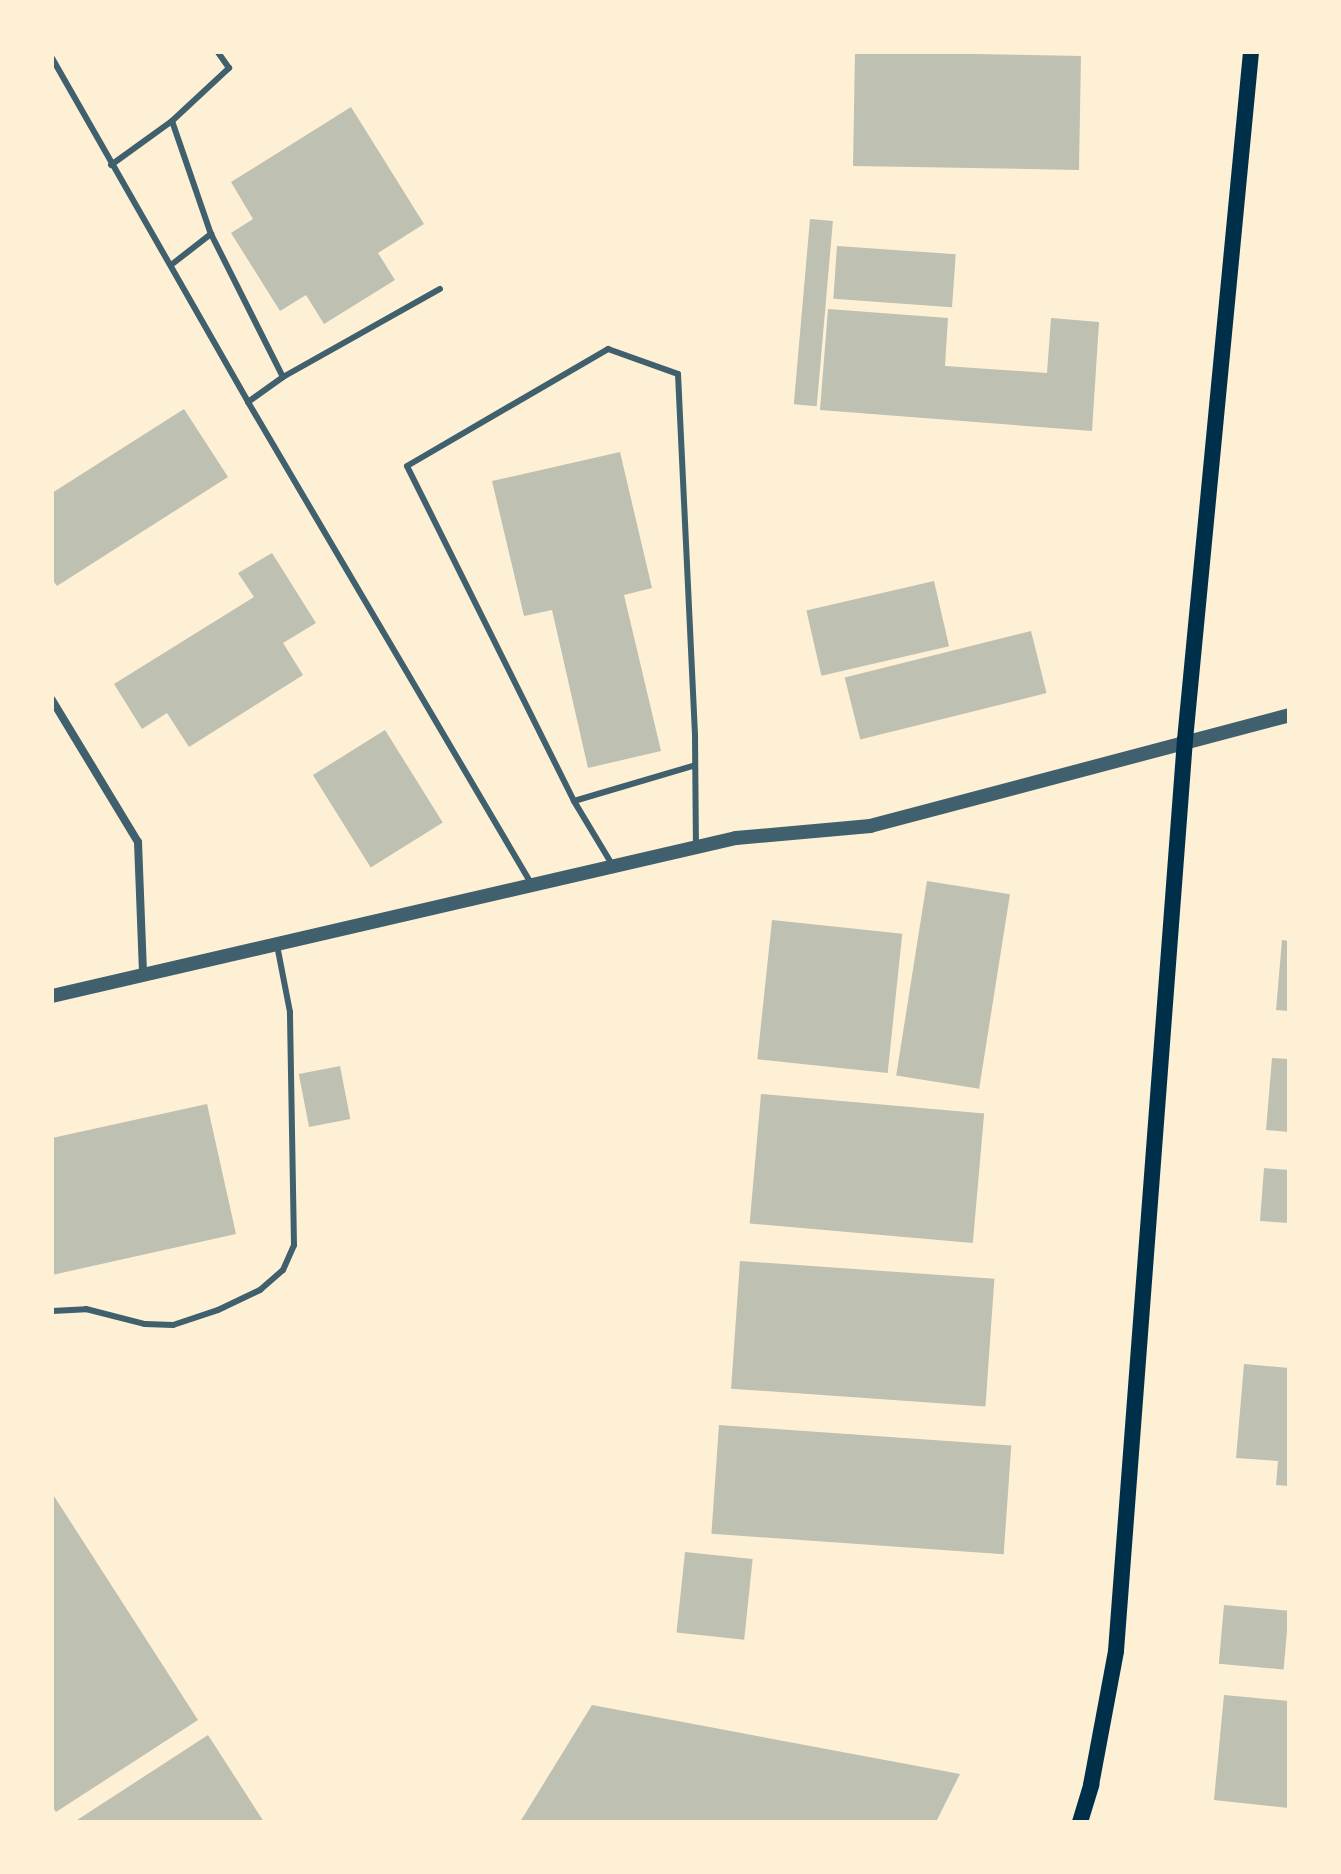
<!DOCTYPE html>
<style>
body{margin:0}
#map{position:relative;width:1341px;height:1874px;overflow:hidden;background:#fdf0d5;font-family:"Playfair Display",serif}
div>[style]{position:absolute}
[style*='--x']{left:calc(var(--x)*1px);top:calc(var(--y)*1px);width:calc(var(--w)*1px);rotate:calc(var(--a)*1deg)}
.building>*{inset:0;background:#bec0b2;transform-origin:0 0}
.service>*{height:6px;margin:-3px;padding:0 3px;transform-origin:3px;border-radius:3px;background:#3f606c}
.minor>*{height:8px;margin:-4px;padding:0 4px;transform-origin:4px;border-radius:4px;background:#3f606c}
.tertiary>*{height:14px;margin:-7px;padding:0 7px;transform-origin:7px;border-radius:7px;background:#3f606c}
.secondary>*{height:16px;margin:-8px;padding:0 8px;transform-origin:8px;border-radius:8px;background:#003049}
span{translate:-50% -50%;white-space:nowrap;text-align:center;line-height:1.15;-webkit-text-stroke:7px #fdf0d5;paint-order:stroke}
.frame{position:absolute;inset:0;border:54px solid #fdf0d5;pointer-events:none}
</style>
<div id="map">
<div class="building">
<i style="left:855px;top:52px;width:226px;height:114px;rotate:1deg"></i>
<i style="clip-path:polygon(351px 107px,424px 224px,378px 253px,395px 280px,324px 324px,306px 295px,280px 311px,231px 233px,253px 219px,231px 182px)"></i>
<i style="left:810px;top:219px;width:23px;height:186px;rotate:5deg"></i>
<i style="left:837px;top:246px;width:119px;height:53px;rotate:4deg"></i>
<i style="clip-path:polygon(828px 309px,948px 318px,945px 366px,1047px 373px,1051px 318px,1099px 322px,1092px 431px,820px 410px)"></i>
<i style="clip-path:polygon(184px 409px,228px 477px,57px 586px,52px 579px,52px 493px)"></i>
<i style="clip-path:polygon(620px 452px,652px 588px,624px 595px,661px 751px,588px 768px,552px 610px,524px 616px,492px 481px)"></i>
<i style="clip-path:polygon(272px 553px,316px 623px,283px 643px,303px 675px,189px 747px,167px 713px,142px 729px,114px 684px,254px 597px,238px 573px)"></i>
<i style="left:934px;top:581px;width:67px;height:131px;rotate:77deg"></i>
<i style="left:1031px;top:631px;width:64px;height:192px;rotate:76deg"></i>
<i style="left:385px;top:730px;width:109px;height:85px;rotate:58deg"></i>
<i style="left:927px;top:881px;width:84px;height:197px;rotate:9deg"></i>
<i style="left:772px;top:920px;width:131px;height:140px;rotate:6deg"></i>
<i style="clip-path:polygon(1282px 940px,1289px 941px,1289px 1011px,1276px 1010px)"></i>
<i style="clip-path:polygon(1272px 1058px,1289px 1059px,1289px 1132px,1266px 1130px)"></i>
<i style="left:340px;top:1066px;width:54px;height:42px;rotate:79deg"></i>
<i style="left:761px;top:1094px;width:224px;height:130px;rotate:5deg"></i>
<i style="clip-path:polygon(207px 1104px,236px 1234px,52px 1275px,52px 1138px)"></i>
<i style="clip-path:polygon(1264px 1168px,1289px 1170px,1289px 1223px,1260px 1221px)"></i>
<i style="left:740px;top:1261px;width:255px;height:128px;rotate:4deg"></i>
<i style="clip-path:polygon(1244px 1364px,1289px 1368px,1289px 1486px,1276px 1485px,1278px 1461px,1236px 1458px)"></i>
<i style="left:719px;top:1425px;width:293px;height:109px;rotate:4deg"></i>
<i style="clip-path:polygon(52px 1493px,198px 1720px,56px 1812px,52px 1806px)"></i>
<i style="left:685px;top:1552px;width:68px;height:81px;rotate:6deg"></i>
<i style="left:1224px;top:1605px;width:65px;height:59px;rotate:5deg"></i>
<i style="clip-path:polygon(1224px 1695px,1289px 1701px,1289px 1808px,1214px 1800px)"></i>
<i style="clip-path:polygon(592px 1705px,960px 1774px,936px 1822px,520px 1822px)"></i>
<i style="clip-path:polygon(208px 1735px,264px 1822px,74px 1822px)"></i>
</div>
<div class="service">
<i style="--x:52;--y:58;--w:396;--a:60.3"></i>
<i style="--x:248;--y:402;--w:560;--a:59.54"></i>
<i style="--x:172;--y:121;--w:120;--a:71"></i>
<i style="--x:211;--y:234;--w:160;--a:63.3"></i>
<i style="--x:283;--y:377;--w:180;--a:-29.3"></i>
<i style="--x:111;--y:165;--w:75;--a:-35.8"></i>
<i style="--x:172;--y:121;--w:78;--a:-42.9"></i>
<i style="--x:229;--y:68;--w:19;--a:-125"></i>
<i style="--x:171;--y:265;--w:51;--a:-37.8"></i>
<i style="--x:248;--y:402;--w:43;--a:-35.5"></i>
<i style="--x:574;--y:801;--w:124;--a:-16.4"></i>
<i style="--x:613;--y:866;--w:76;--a:-121"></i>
<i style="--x:574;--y:801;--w:374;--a:-116.5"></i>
<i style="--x:407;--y:466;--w:233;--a:-30.2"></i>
<i style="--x:608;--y:349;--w:74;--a:19.7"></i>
<i style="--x:678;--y:374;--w:363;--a:87.3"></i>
<i style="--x:695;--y:737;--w:111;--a:89.5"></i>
<i style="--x:52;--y:1311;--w:34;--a:-3"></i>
<i style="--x:86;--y:1309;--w:61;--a:14.3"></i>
<i style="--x:145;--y:1324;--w:28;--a:2"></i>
<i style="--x:173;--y:1325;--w:47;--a:-18.4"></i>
<i style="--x:218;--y:1310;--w:47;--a:-25.5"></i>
<i style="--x:260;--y:1290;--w:30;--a:-41"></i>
<i style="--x:283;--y:1270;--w:27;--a:-66"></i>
<i style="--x:294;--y:1245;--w:233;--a:-91"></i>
<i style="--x:290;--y:1012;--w:68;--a:-101"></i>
</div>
<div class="minor">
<i style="--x:52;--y:700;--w:166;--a:58.8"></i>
<i style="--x:138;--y:842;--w:133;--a:87.8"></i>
</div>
<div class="tertiary">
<i style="--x:52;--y:996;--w:702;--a:-13.01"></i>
<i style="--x:736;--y:838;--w:135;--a:-5.1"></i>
<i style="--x:870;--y:826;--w:433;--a:-14.8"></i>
</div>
<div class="secondary">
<i style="--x:1080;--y:1822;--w:39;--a:-73"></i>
<i style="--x:1091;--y:1785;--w:136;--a:-79.4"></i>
<i style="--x:1116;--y:1651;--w:914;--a:-85.67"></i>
<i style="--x:1185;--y:740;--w:691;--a:-84.52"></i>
</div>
<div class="frame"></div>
</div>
